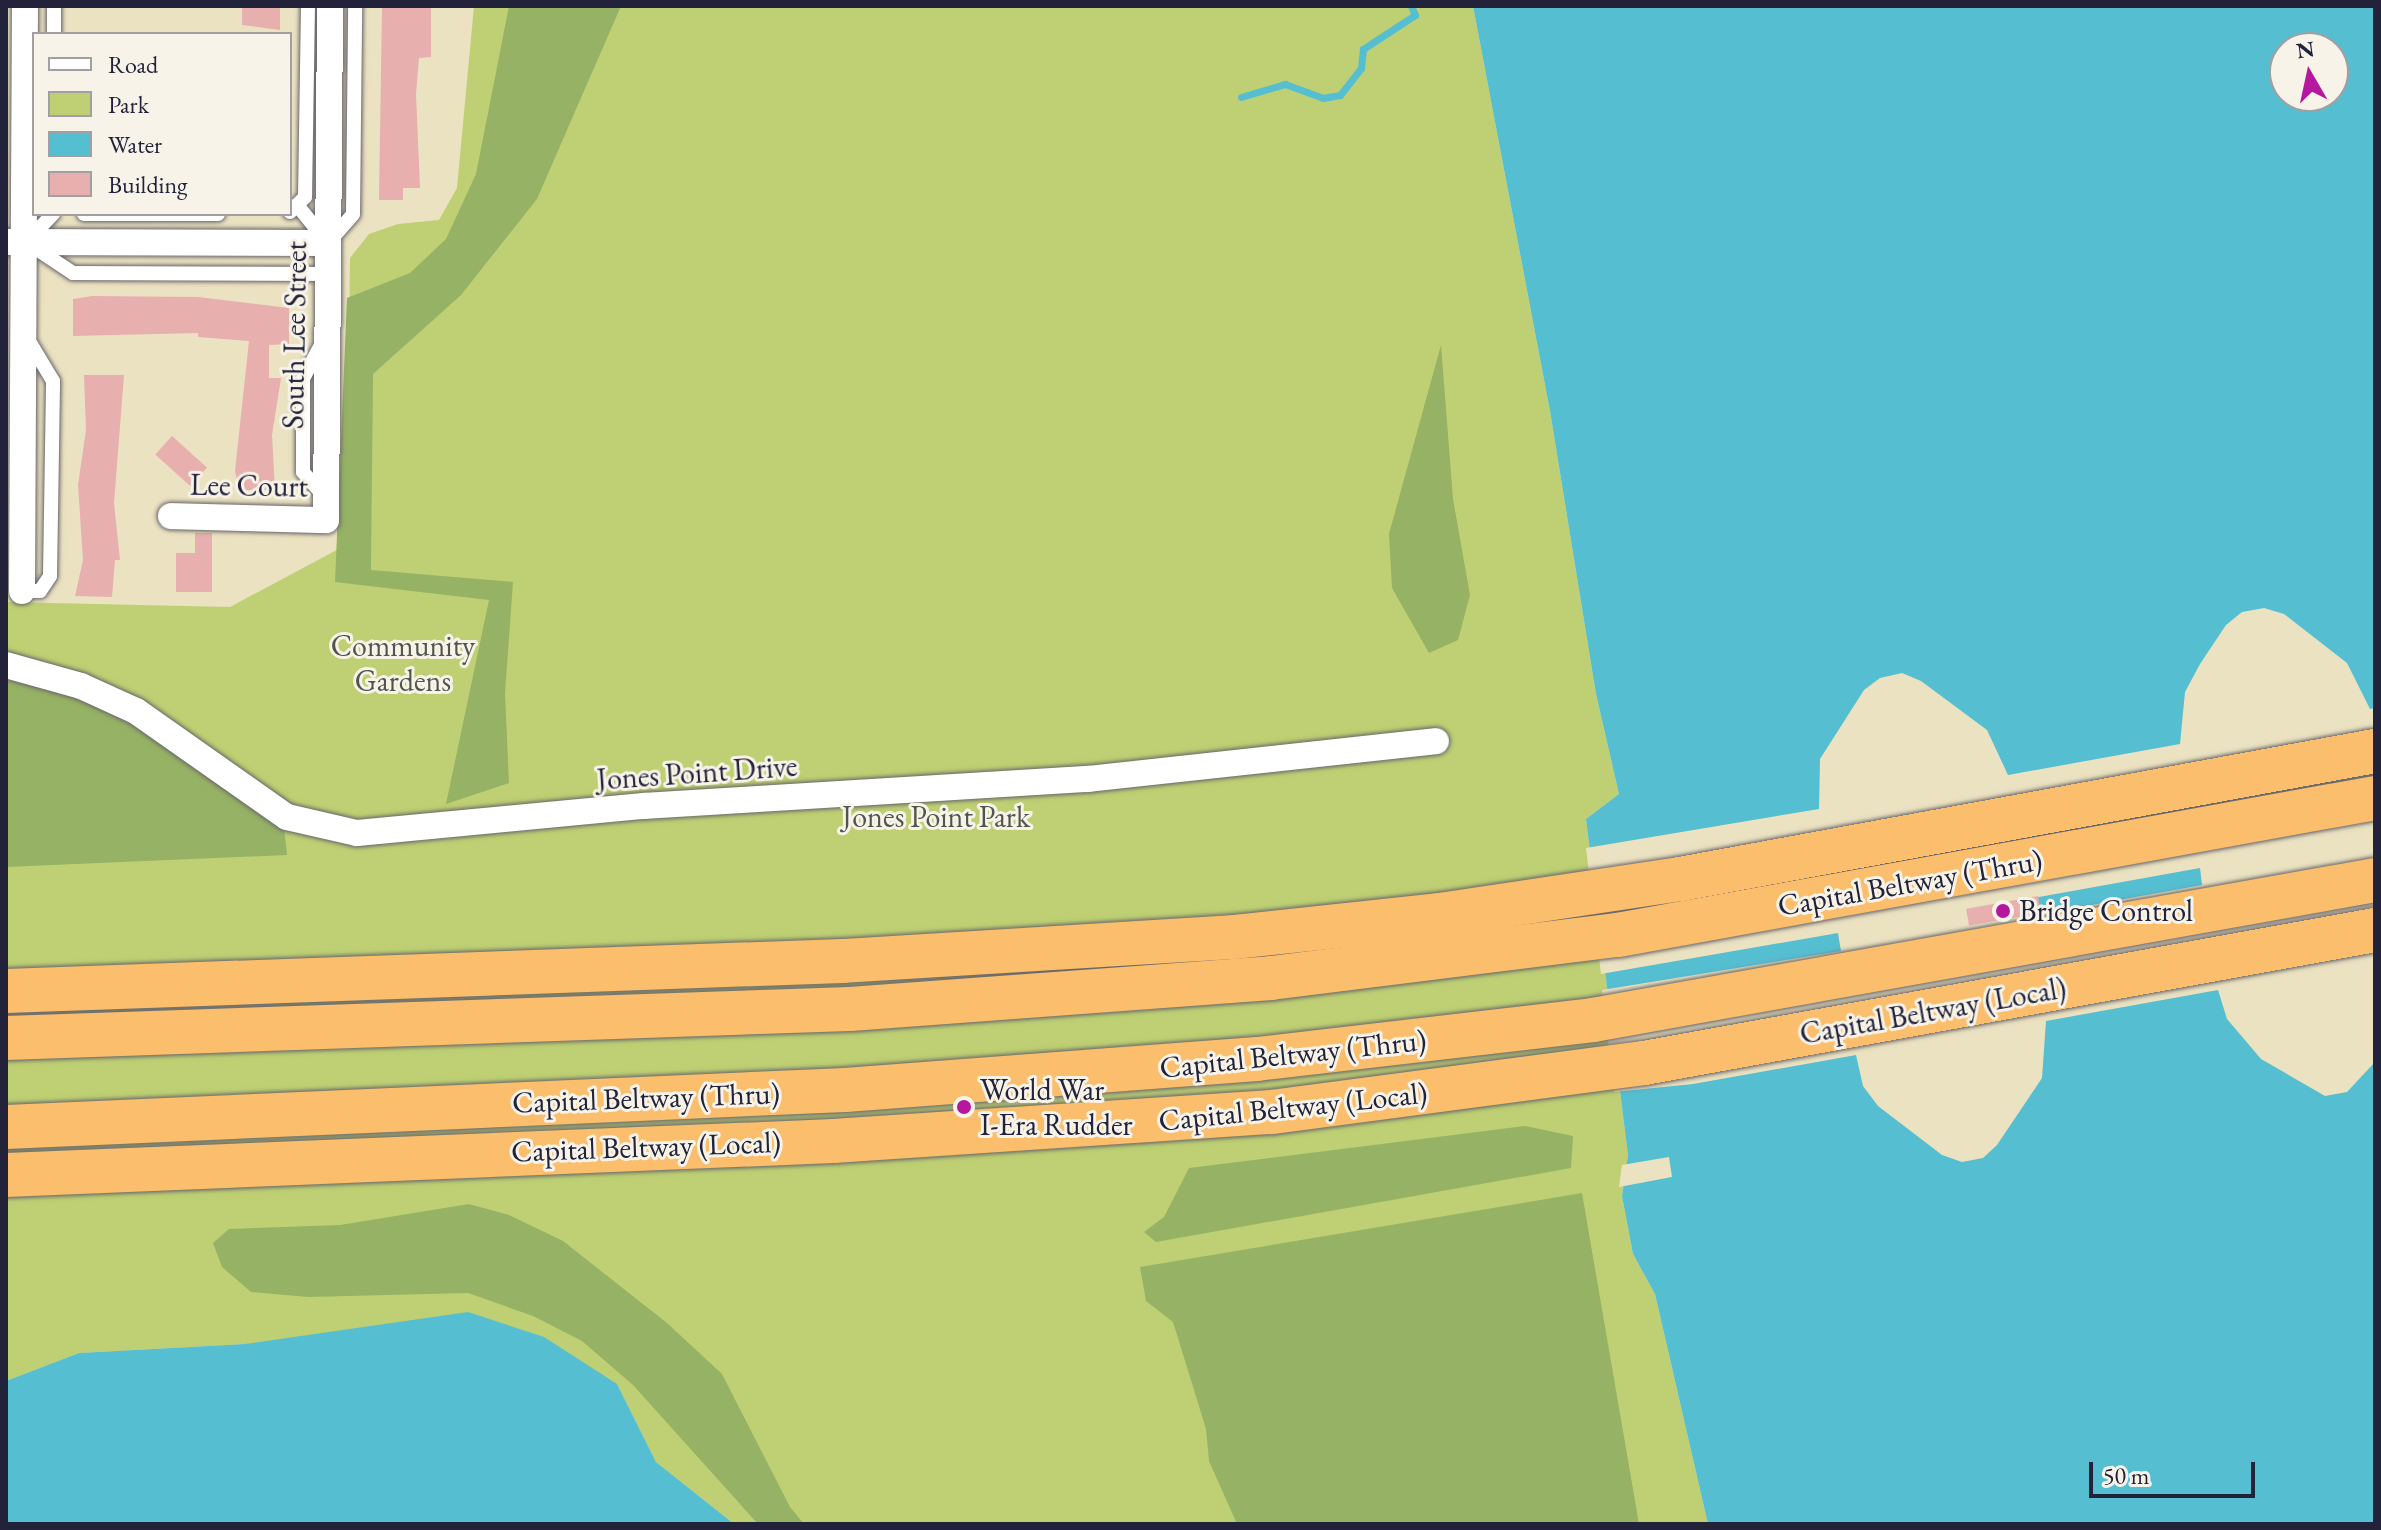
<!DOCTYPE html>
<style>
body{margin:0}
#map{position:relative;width:2381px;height:1530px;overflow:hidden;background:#ebe2c1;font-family:"EB Garamond",serif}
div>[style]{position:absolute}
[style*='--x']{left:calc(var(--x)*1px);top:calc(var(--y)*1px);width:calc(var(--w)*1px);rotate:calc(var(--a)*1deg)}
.green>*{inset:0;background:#bed073}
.forest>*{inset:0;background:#96b265}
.water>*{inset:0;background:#55bed1}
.pier>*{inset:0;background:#ebe2c1}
.stream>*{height:7px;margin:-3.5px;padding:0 3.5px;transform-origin:3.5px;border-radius:3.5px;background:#55bed1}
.building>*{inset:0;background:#e7afae;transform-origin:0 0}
.roads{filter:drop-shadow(0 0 2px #68656a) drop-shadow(0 0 2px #68656a)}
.service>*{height:14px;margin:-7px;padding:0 7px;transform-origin:7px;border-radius:7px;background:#fff}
.minor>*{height:26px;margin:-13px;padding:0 13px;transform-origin:13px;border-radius:13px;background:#fff}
.motorway>*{height:44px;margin:-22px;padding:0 22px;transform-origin:22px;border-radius:22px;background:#fabe6d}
.dots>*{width:22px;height:22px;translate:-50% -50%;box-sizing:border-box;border:4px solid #f7f3e8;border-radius:50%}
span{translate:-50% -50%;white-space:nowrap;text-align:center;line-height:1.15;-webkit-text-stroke:6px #f7f3e8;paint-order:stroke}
.street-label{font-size:30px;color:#22223b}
.park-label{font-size:30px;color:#51564c}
.poi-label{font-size:30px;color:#22223b}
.left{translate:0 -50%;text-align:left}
.frame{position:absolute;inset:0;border:8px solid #22223b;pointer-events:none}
.legend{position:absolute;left:32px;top:32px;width:260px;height:184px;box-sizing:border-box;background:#f7f3e8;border:2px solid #a29fa3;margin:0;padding:10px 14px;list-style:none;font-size:24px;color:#22223b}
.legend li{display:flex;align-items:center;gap:16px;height:40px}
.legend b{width:40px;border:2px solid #a29fa3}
.north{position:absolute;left:2269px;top:32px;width:80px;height:80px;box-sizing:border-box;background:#f7f3e8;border:2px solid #a29fa3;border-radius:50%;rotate:351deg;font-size:22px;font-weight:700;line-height:32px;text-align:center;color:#22223b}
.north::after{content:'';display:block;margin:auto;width:28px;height:36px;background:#b5179e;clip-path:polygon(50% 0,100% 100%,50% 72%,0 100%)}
.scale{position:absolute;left:2089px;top:1462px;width:166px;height:36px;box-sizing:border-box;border:4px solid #22223b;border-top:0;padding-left:10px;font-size:24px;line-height:28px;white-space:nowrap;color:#22223b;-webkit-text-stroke:6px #f7f3e8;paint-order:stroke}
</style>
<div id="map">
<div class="green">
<i style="clip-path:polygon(474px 6px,1473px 6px,1550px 411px,1596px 694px,1619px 794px,1586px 819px,1628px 1155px,1622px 1196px,1633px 1254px,1655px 1294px,1708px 1524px,734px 1524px,656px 1462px,617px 1384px,245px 1344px,79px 1353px,6px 1381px,6px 602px,230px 607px,346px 545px,350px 258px,369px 234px,398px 224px,439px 220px,457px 188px)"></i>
</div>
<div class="forest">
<i style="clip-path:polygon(509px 6px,621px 6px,537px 199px,461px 295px,373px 374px,371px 570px,513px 582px,505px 693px,509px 783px,446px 804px,489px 600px,335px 582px,347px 298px,410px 273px,446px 239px,476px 174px)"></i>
<i style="clip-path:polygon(1441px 345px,1453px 499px,1470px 595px,1458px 640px,1429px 653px,1392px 588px,1389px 534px)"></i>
<i style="clip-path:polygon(6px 680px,44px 687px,117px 714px,284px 827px,287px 855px,6px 867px)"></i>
<i style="clip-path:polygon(1525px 1126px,1573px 1136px,1571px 1168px,1156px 1242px,1144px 1232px,1164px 1217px,1189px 1168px)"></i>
<i style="clip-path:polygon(1582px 1193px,1639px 1524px,1237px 1524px,1209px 1461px,1206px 1429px,1173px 1322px,1146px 1301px,1140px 1267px)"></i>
<i style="clip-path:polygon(469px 1204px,509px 1215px,563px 1241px,667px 1323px,722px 1374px,790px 1507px,804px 1524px,758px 1524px,633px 1385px,582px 1341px,533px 1316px,468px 1293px,308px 1297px,251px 1292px,222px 1267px,213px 1243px,229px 1229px,340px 1225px)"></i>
</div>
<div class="water">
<i style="clip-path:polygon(evenodd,1473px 6px,2375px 6px,2375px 1524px,1708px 1524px,1655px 1294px,1633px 1254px,1622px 1196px,1628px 1155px,1586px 819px,1619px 794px,1596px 694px,1550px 411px,1473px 6px,2285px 48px,2333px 48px,2333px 96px,2285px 96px,2285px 48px)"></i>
<i style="clip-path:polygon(468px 1312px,544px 1337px,617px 1384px,656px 1462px,734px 1524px,6px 1524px,6px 1381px,79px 1353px,245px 1344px)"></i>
</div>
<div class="pier">
<i style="clip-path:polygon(evenodd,2264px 608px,2284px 614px,2347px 663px,2370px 709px,2375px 708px,2375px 1062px,2347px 1092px,2325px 1096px,2261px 1059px,2227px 1019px,2218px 990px,2046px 1021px,2042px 1078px,1997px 1145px,1983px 1158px,1962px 1162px,1942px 1155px,1878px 1106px,1863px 1086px,1856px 1055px,1693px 1084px,1614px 1092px,1602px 990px,1841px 951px,1838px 933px,1601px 974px,1586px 848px,1819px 809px,1820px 759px,1864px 690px,1880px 678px,1902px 673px,1921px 681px,1987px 730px,2008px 775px,2180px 744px,2185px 692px,2200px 664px,2226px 625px,2242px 612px,2264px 608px,2200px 868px,2202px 885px,2030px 916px,2028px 899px,2200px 868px)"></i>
<i style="clip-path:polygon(1669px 1157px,1672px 1177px,1619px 1187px,1622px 1165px)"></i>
</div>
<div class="stream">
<i style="--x:1241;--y:97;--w:46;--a:-16.5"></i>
<i style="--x:1285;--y:84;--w:40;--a:20.2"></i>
<i style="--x:1323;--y:98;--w:17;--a:-10"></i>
<i style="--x:1340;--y:95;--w:34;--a:-52"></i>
<i style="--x:1361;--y:68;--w:19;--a:-84"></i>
<i style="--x:1363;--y:49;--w:62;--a:-33.2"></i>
<i style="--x:1415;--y:15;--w:10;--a:-114"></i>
</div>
<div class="building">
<i style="clip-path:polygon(242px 6px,280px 6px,280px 30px,242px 25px)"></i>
<i style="clip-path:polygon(382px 6px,431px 6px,431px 57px,419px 58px,416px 94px,420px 188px,403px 188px,403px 200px,379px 200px)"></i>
<i style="clip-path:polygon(92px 296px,198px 297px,289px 308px,289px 344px,269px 345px,269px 378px,281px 378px,272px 435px,275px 490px,239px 490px,235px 471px,249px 341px,198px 337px,198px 333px,73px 336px,73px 299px)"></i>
<i style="clip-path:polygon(84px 375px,124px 375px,114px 503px,120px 560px,115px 560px,112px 597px,75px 596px,83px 560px,78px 485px,86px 430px)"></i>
<i style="left:172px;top:436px;width:47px;height:25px;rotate:42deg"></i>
<i style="clip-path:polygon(195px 533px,212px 533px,212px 592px,176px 592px,176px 553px,195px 553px)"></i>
<i style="left:2038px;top:896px;width:17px;height:73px;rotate:80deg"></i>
</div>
<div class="roads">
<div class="service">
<i style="--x:54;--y:34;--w:28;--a:-90"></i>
<i style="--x:297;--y:205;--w:49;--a:50.8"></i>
<i style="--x:328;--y:243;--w:38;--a:-49"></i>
<i style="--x:353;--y:214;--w:208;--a:-89.4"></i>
<i style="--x:290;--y:212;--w:21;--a:-45"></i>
<i style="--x:305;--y:197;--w:191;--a:-89.1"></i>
<i style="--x:53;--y:214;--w:39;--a:134"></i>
<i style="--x:26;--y:242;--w:56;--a:33.4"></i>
<i style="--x:73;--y:273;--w:254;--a:0.2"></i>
<i style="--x:84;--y:214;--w:134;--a:0"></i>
<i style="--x:322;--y:343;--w:40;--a:118"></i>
<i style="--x:303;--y:378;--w:94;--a:90"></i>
<i style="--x:303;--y:472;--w:33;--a:49"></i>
<i style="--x:22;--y:591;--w:18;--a:0"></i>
<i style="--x:40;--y:591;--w:18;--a:-56"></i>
<i style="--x:50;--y:576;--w:195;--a:-89.1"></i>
<i style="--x:53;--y:381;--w:52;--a:-121"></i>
</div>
<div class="minor">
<i style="--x:6;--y:242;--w:322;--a:0.2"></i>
<i style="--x:171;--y:516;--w:155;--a:1.5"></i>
<i style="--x:326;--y:520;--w:514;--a:-89.55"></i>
<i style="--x:22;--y:591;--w:585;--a:-89.71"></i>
<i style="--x:6;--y:665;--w:78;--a:15.6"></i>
<i style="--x:81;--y:686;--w:60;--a:24.4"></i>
<i style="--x:136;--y:711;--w:184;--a:35.1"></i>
<i style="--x:287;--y:817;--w:72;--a:12.9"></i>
<i style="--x:357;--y:833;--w:288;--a:-5.4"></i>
<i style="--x:644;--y:806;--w:445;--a:-3.5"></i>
<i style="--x:1088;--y:779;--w:350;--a:-6.2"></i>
</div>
<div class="motorway">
<i style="--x:6;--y:991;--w:837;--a:-2.06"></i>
<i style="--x:842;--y:961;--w:393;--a:-3.5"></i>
<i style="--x:1234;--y:937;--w:207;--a:-6.1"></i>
<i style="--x:1440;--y:915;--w:243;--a:-8.5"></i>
<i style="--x:1680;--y:879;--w:707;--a:-10.44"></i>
<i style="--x:6;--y:1038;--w:844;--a:-1.97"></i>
<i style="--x:850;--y:1009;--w:422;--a:-4.2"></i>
<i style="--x:1271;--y:978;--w:350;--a:-7.1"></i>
<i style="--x:1618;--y:935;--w:769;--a:-10.26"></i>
<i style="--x:6;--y:1127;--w:840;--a:-2.53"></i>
<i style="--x:845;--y:1090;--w:413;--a:-4.3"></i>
<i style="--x:1257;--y:1059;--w:338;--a:-6.6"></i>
<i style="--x:1593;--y:1020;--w:794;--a:-10.15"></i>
<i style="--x:6;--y:1175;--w:828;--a:-2.35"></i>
<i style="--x:833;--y:1141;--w:440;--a:-3.8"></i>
<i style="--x:1272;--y:1112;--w:375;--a:-7.5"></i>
<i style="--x:1644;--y:1063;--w:743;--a:-10.31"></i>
</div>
</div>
<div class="dots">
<i style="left:2003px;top:911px;background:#b5179e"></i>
<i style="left:964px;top:1107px;background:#b5179e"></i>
</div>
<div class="street-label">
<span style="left:295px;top:335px;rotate:-89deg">South Lee Street</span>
<span style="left:249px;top:486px;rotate:1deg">Lee Court</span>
<span style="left:697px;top:773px;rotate:-4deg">Jones Point Drive</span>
<span style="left:1910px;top:883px;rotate:-10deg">Capital Beltway (Thru)</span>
<span style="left:1933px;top:1011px;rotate:-10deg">Capital Beltway (Local)</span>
<span style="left:1293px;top:1054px;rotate:-6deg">Capital Beltway (Thru)</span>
<span style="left:646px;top:1098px;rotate:-2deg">Capital Beltway (Thru)</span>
<span style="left:1293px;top:1107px;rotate:-6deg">Capital Beltway (Local)</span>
<span style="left:646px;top:1147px;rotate:-2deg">Capital Beltway (Local)</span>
</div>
<div class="park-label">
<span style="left:403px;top:663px">Community<br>Gardens</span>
<span style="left:936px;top:817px">Jones Point Park</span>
</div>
<div class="poi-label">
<span class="left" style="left:2019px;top:911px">Bridge Control</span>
<span class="left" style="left:980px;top:1107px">World War<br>I-Era Rudder</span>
</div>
<div class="frame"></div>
<ul class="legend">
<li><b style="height:10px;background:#fff"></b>Road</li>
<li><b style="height:22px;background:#bed073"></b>Park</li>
<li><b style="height:22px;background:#55bed1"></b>Water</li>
<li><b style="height:22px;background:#e7afae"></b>Building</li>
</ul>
<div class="north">N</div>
<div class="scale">50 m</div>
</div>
